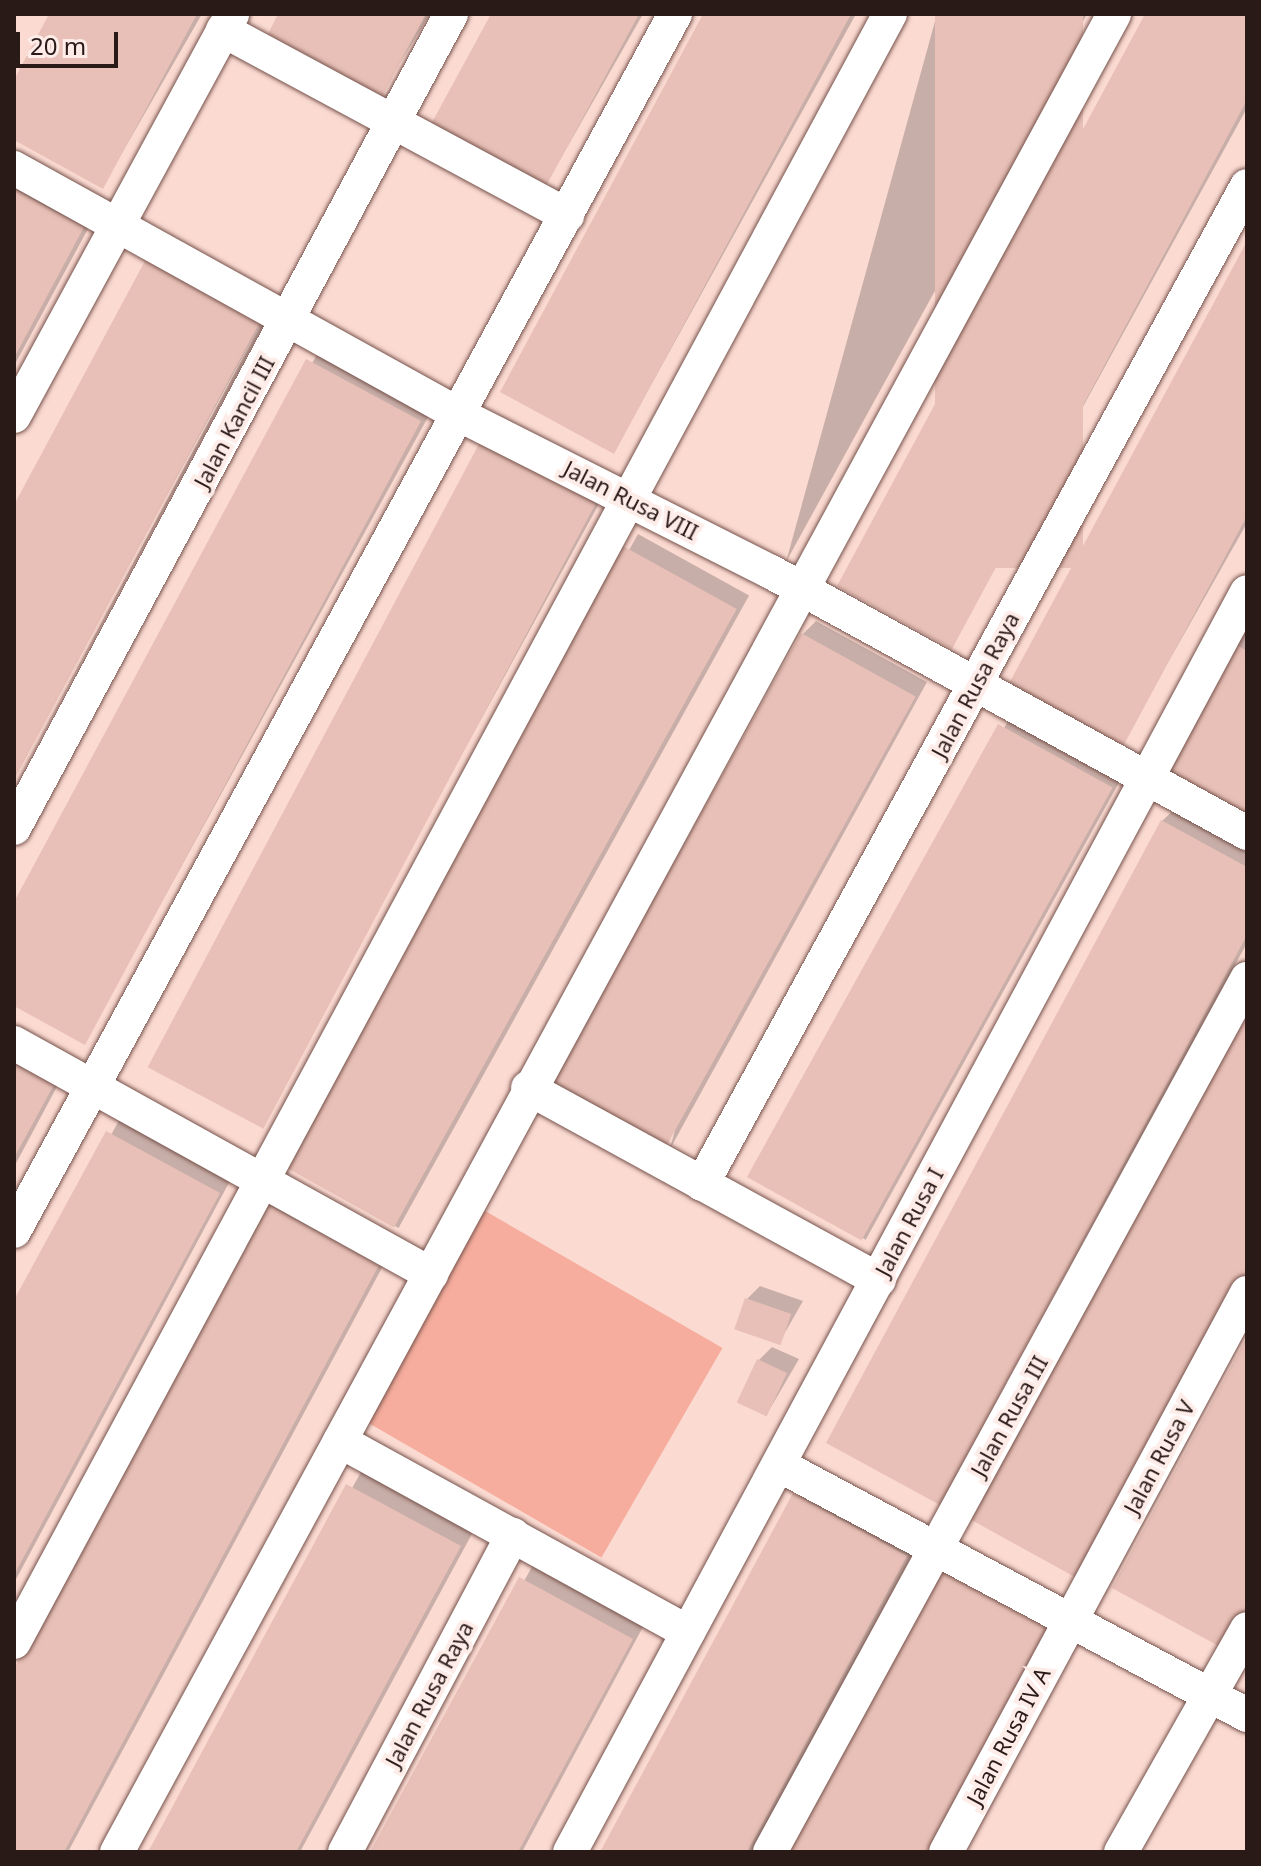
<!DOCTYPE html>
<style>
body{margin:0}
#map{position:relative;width:1261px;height:1866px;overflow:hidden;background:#fbdad2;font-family:"Noto Sans",sans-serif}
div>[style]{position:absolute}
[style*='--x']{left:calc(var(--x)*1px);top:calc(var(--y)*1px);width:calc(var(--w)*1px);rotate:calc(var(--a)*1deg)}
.green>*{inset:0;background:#f6ad9d;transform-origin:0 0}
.shadow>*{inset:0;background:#0003;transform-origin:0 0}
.building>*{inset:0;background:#e8c0b7;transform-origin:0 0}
.roads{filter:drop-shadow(0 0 2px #75524b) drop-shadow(0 0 2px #75524b)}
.minor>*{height:34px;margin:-17px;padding:0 17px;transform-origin:17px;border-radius:17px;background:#fff}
span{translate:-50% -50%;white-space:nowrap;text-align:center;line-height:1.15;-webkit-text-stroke:8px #fdece8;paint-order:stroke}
.street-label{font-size:22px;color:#291a17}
.frame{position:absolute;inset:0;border:16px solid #291a17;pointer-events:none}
.scale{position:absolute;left:16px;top:32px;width:102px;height:36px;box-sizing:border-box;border:4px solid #291a17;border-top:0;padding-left:10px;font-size:24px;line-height:28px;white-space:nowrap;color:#291a17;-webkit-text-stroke:6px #fdece8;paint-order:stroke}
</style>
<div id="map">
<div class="green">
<i style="left:480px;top:1208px;width:280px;height:242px;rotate:30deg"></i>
</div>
<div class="shadow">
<i style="clip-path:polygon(51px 14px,202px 14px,103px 186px,14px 138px,14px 83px)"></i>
<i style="clip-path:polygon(281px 14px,430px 14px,381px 94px)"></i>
<i style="clip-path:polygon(493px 14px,643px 14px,545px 186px)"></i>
<i style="clip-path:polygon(706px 14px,856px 14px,614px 452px)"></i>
<i style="clip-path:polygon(937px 14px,1087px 14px,786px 562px)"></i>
<i style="clip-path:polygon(1148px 14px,1247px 14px,1247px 108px,951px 647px)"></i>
<i style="clip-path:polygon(14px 169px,96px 214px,14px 366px)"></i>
<i style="clip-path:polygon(1247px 245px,1247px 523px,1119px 749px)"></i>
<i style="clip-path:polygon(161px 248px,272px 309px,14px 787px,266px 314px,14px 775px,14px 509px)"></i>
<i style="clip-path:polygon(321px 347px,433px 408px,85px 1042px,14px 1003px,14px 906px)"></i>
<i style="clip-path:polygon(482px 443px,606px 491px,259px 1125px)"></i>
<i style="left:638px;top:534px;width:127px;height:723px;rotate:29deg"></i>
<i style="clip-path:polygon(816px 621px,927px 682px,670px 1149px,803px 634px)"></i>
<i style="clip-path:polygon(1241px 628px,1247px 631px,1247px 825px,1156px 775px)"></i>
<i style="left:1013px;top:712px;width:127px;height:533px;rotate:29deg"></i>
<i style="clip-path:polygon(1176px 808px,1247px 847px,1247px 943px,939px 1503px,1162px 821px)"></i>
<i style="clip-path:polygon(14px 1038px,67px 1068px,14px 1167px)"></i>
<i style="clip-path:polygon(120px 1119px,231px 1179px,14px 1583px,14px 1305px)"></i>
<i style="clip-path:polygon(280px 1191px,391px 1251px,68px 1852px,14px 1852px,14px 1673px)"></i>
<i style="clip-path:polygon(760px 1286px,803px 1301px,779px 1343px,747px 1299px)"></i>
<i style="clip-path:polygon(772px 1347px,799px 1359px,767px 1414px,759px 1360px)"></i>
<i style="clip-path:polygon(361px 1472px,473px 1532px,300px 1852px,150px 1852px)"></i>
<i style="clip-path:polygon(807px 1481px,919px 1542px,752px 1852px,602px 1852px)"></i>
<i style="clip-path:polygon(533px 1565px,644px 1625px,522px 1852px,373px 1852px)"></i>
</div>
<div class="building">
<i style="clip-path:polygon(49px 14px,197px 14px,103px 189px,14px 140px,14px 80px)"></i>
<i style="clip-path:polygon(278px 14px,426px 14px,382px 97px,268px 34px)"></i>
<i style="clip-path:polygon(491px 14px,639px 14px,545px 188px,430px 126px)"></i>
<i style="clip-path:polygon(703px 14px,851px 14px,614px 454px,500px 392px)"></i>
<i style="left:935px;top:14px;width:148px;height:554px"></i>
<i style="clip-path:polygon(1145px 14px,1247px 14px,1247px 100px,952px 649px,837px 586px)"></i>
<i style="clip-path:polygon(14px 189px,84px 227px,14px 358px)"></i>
<i style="clip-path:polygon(1247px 241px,1247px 516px,1120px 752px,1006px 689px)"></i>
<i style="clip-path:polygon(146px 259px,260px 322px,14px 780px,14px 505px)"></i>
<i style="clip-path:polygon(306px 359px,421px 421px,85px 1045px,14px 1006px,14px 902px)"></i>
<i style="left:480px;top:442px;width:131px;height:708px;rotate:28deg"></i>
<i style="left:623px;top:546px;width:130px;height:707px;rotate:29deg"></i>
<i style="left:801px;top:633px;width:131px;height:518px;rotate:29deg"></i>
<i style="clip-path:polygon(1226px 639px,1247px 651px,1247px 827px,1153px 776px)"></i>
<i style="left:998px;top:724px;width:131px;height:518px;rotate:29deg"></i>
<i style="clip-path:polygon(1161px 820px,1247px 867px,1247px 935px,940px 1505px,826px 1443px)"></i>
<i style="clip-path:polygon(1247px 999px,1247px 1274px,1082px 1581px,968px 1518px)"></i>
<i style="clip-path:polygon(14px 1058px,56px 1081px,14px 1158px)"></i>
<i style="clip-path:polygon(106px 1131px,220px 1193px,14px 1575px,14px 1300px)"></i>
<i style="clip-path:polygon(265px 1203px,379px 1265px,64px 1852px,14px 1852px,14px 1669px)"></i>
<i style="left:745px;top:1298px;width:49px;height:33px;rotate:19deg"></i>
<i style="clip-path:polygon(1247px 1337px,1247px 1611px,1226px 1650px,1112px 1588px)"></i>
<i style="left:757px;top:1359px;width:33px;height:48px;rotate:25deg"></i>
<i style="clip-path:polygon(346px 1484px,461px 1546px,390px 1677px,296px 1852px,148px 1852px)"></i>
<i style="clip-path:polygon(793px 1493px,907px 1556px,747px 1852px,600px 1852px)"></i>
<i style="clip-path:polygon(942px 1561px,1057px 1623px,933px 1852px,786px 1852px)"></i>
<i style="clip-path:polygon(519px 1577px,633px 1639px,518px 1852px,370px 1852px)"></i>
</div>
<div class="roads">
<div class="minor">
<i style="--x:223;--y:30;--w:391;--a:28.3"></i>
<i style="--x:14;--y:168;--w:508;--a:28.99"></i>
<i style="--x:458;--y:414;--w:351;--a:26.8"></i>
<i style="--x:771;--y:572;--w:543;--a:28.74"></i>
<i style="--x:14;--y:416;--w:457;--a:-61.5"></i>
<i style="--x:14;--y:828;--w:924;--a:-61.77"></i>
<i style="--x:14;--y:1043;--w:477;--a:29"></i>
<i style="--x:528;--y:1088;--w:400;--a:28.7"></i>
<i style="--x:702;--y:1184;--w:1137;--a:-61.36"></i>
<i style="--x:14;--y:1231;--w:1385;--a:-61.49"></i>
<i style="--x:340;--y:1441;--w:397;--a:28.8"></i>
<i style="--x:779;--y:1465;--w:531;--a:28.11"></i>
<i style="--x:14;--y:1642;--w:1849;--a:-61.72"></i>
<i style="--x:117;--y:1852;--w:2091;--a:-61.52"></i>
<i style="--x:345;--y:1852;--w:359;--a:-62.1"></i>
<i style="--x:570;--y:1852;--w:1430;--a:-61.75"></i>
<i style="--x:770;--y:1852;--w:995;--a:-61.35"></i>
<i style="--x:946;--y:1852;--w:635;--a:-61.7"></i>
<i style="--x:1121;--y:1852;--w:256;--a:-60.5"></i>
</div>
</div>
<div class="street-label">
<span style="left:234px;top:422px;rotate:-62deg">Jalan Kancil III</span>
<span style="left:631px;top:500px;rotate:27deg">Jalan Rusa VIII</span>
<span style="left:975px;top:685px;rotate:-62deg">Jalan Rusa Raya</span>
<span style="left:909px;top:1222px;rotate:-62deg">Jalan Rusa I</span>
<span style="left:1009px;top:1416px;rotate:-61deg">Jalan Rusa III</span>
<span style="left:1159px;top:1457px;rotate:-62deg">Jalan Rusa V</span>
<span style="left:429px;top:1694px;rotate:-62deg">Jalan Rusa Raya</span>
<span style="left:1008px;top:1736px;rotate:-62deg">Jalan Rusa IV A</span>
</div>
<div class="frame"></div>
<div class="scale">20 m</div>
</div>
